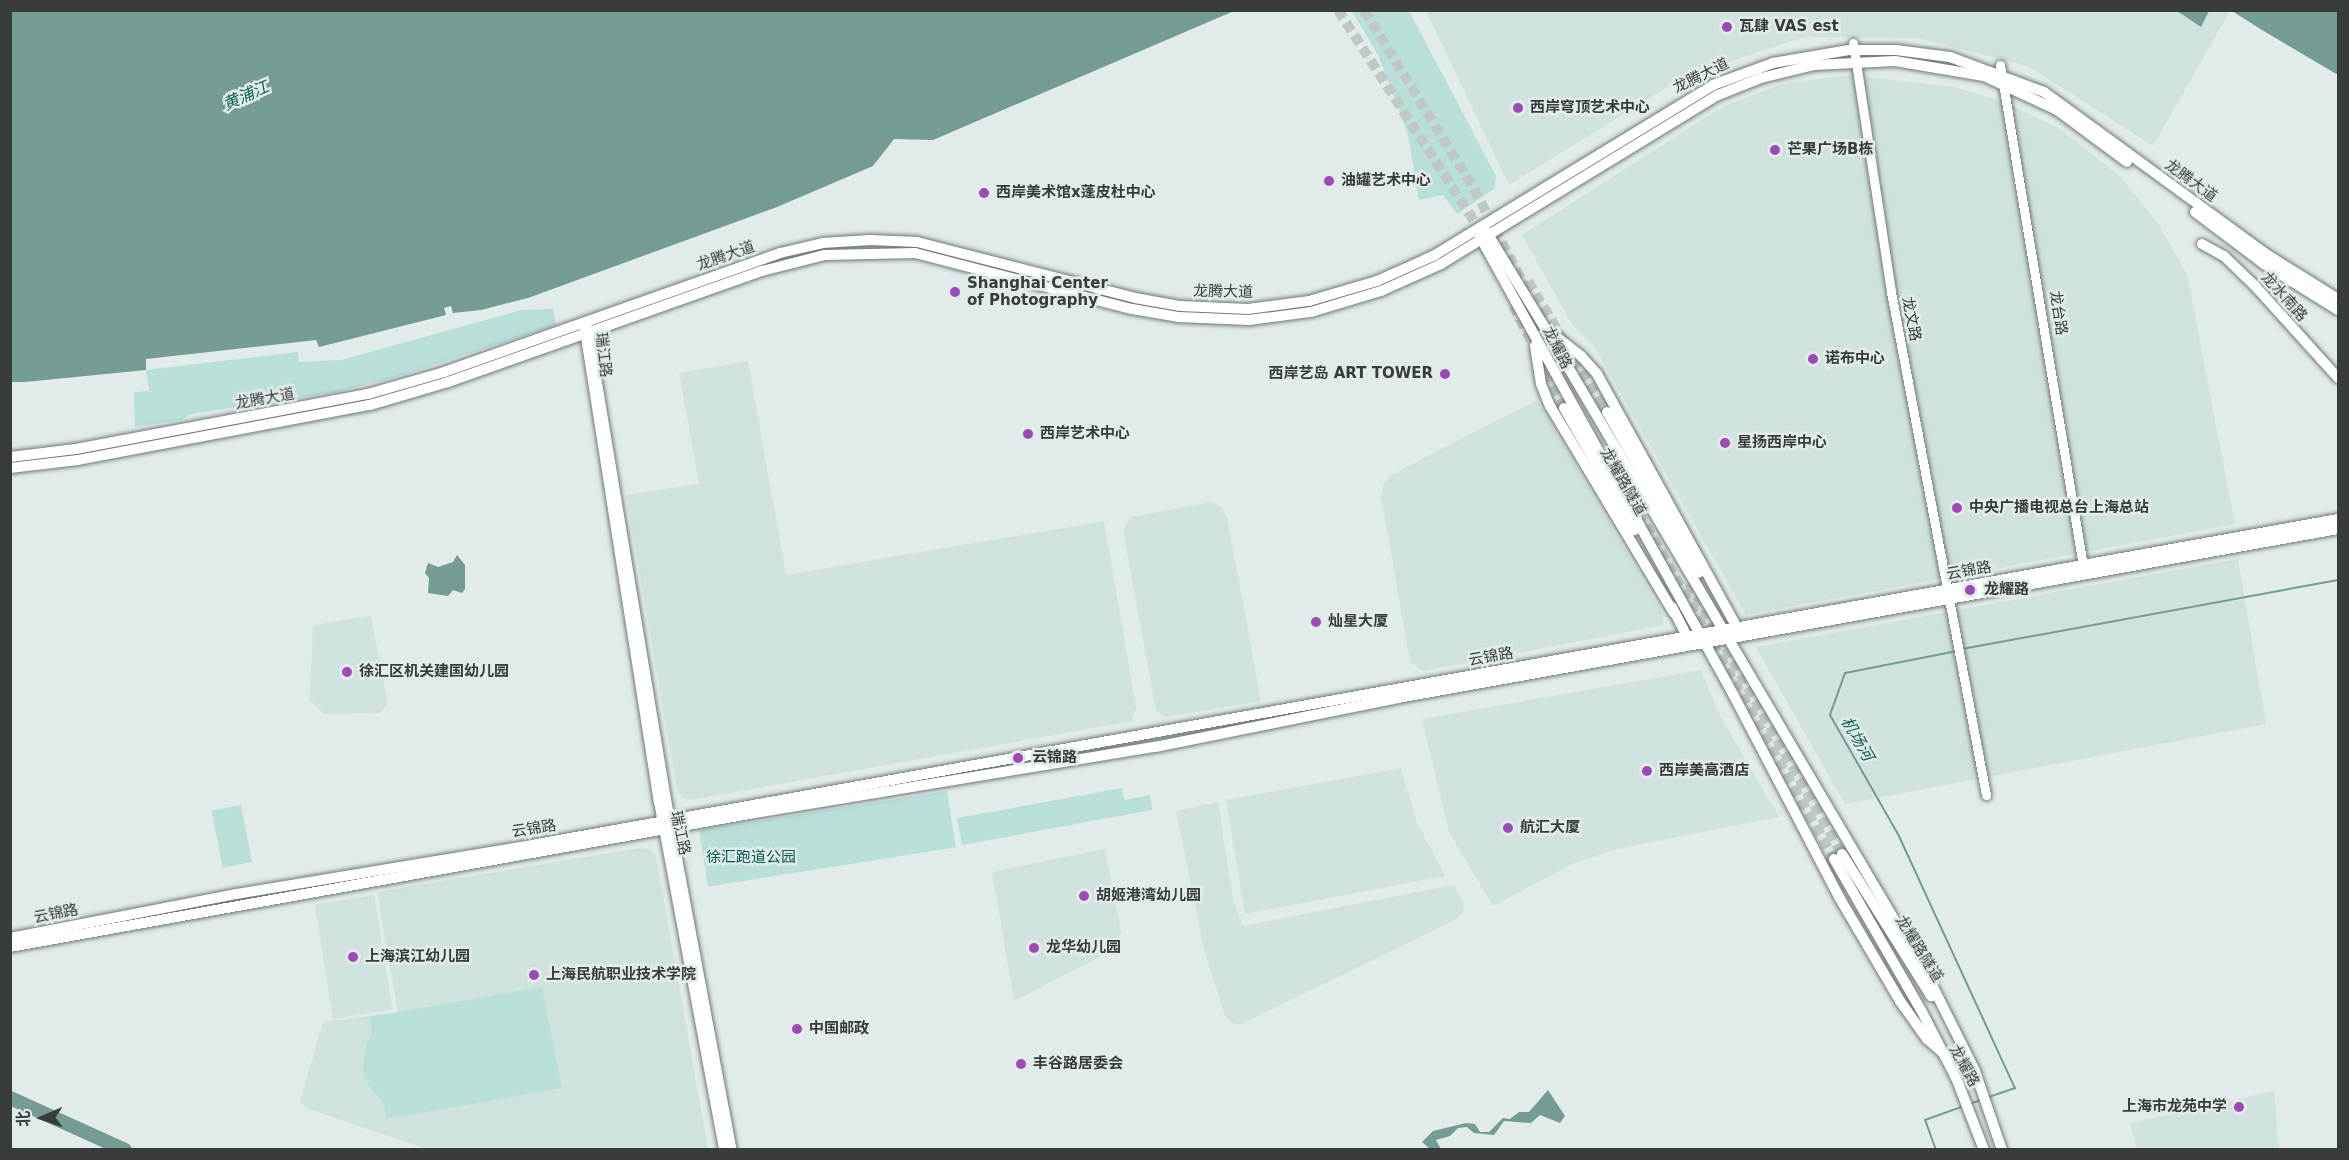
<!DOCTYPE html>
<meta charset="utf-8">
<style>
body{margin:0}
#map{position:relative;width:2349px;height:1160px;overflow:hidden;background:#e1ebe9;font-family:"DejaVu Sans","Noto Sans SC",sans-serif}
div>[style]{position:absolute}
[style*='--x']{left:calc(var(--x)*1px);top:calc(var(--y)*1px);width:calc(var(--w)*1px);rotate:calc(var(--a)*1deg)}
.built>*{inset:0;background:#cfe2de;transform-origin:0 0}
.green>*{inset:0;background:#b8dfd8;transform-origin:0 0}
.water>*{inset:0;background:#749c95}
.stream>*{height:2px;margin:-1px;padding:0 1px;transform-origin:1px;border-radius:1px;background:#749c95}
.river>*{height:14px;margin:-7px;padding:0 7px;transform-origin:7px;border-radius:7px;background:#749c95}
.secondary-tunnel>*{height:10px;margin-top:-5px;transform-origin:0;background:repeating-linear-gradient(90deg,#bfc8c6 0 10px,transparent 0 15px)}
.roads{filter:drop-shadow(0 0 2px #707977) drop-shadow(0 0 2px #707977)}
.tertiary>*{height:9px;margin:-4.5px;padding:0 4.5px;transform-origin:4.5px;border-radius:4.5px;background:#fff}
.secondary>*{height:10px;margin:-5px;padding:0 5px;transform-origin:5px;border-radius:5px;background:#fff}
.dots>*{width:16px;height:16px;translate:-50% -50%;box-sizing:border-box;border:3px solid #e1ebe9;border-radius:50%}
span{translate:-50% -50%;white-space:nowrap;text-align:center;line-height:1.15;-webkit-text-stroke:5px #e1ebe9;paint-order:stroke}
.poi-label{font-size:15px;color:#393c3c;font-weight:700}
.left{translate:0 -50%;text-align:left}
.right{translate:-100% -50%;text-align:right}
.street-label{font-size:15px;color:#393c3c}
.park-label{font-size:15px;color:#00594f}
.water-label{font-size:16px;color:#0d6156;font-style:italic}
.frame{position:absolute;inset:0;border:12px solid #393c3c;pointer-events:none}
.north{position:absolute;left:12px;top:1088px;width:60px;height:60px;-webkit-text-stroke:4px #e1ebe9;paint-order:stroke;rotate:268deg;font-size:16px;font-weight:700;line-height:24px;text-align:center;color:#393c3c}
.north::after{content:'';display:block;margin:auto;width:21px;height:27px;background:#393c3c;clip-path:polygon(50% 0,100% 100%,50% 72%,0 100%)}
</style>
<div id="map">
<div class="built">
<i style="clip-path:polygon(1426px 11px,2230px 11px,2153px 146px,2028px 66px,1917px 38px,1803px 37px,1682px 78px,1509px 185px)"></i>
<i style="clip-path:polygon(1849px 75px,1955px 87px,2006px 103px,2060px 129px,2122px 178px,2158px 224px,2187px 274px,2235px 524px,1746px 615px,1595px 348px,1572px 324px,1522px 235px,1722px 107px,1782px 84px)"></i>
<i style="clip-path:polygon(748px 361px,786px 575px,1104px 521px,1136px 708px,1132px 721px,691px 800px,683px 798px,677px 790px,626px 495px,699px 484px,679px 373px)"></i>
<i style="clip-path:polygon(1537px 400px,1662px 612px,1664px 625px,1423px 671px,1410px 662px,1381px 496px,1384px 483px,1393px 474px)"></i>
<i style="clip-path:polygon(1211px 502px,1221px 507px,1227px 517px,1261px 701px,1165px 717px,1156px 710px,1123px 531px,1131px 517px)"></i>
<i style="clip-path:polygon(2238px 559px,2266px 724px,1845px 804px,1756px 647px)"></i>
<i style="clip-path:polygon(371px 616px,388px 704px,380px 713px,324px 714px,310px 700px,313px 625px)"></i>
<i style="clip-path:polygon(1701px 670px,1719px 714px,1779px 817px,1620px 848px,1572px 864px,1493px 906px,1449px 832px,1422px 719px)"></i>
<i style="clip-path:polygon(1401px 768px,1417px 823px,1445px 876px,1245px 914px,1226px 800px)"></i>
<i style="clip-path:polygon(1218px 802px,1233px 900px,1243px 926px,1453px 885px,1464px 903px,1463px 912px,1456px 919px,1242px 1024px,1234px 1024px,1225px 1016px,1204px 950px,1176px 811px)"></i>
<i style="clip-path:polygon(639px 848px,649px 849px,656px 856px,708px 1149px,427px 1149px,306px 1108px,300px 1101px,323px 1022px,398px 1012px,377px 892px)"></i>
<i style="clip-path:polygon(1105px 849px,1121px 932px,1111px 951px,1014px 1001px,992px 872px)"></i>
<i style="left:374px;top:895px;width:116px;height:60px;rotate:81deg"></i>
<i style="clip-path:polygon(2274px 1091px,2279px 1149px,2137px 1149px,2130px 1123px)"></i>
</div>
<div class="green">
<i style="clip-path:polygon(1352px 11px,1409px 11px,1496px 176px,1494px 189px,1457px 214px,1443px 195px,1419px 200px,1408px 135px,1379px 57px)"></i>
<i style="clip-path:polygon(553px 309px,556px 325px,400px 376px,332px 393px,190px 414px,182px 420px,135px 427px,134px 392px,149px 391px,146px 370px,298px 352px,299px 362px,341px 360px,522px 310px)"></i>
<i style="clip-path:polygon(1122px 788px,1124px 800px,1150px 795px,1152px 810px,962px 845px,957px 818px)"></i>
<i style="left:947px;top:791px;width:57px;height:251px;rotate:81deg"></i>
<i style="left:241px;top:805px;width:58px;height:30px;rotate:79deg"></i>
<i style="clip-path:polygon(542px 987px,562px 1088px,386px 1119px,384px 1103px,367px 1084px,363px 1069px,366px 1045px,372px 1033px,370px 1017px)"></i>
</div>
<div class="water">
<i style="clip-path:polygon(11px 10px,1234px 10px,1234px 11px,933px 140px,894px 139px,873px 166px,777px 207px,528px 298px,481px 310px,453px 313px,451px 306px,444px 308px,446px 315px,319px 347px,316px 340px,146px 359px,146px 370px,25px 382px,10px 382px)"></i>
<i style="clip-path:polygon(2177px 11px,2209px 11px,2201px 27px)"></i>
<i style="clip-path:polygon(2232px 11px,2338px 11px,2338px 75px,2262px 30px)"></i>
<i style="clip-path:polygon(457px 555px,465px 565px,465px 589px,462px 593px,453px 590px,448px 596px,428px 593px,429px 578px,425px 573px,428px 563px,438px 567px,453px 562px)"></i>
<i style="clip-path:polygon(1548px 1090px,1565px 1116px,1560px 1123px,1540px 1115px,1531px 1123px,1504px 1121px,1494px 1135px,1474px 1133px,1467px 1127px,1458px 1128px,1450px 1136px,1436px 1140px,1441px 1149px,1430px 1149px,1422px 1142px,1433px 1131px,1466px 1123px,1475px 1124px,1480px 1132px,1489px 1132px,1503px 1118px,1510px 1119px,1519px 1112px,1529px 1112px)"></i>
</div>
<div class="stream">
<i style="--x:1962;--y:649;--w:382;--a:-10.4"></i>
<i style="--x:1957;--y:651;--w:114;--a:168.9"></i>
<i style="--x:1845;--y:673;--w:45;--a:109.7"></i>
<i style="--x:1830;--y:715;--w:137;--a:60.3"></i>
<i style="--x:1898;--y:834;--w:280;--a:65.3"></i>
<i style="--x:2015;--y:1088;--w:28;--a:161"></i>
<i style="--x:1969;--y:1104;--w:13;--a:-18"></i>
<i style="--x:1936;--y:1150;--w:32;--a:-110"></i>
<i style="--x:1925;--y:1120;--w:41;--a:-19.7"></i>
</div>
<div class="river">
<i style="--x:10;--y:1098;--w:126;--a:24.3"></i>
</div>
<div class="secondary-tunnel">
<i style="--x:1338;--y:10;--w:268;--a:57.2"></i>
<i style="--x:1364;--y:10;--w:210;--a:58.4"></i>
<i style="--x:1474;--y:189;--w:115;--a:62.5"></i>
<i style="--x:1528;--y:281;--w:153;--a:58.9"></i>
<i style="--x:1513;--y:305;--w:115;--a:63.7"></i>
<i style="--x:1624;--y:486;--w:428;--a:60.6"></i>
<i style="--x:1689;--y:583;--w:311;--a:60.6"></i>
</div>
<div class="roads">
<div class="tertiary">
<i style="--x:1853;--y:43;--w:252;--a:81.3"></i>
<i style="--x:1891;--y:292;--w:512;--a:79.3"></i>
<i style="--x:2000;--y:65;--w:508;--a:80.59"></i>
<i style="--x:588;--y:328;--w:477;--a:80.6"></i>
<i style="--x:666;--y:799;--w:357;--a:79.4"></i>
<i style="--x:584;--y:330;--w:477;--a:81.1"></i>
<i style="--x:658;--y:801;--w:355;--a:79.4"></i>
</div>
<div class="secondary">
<i style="--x:2195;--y:212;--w:86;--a:37"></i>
<i style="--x:2264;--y:264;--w:87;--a:31.9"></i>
<i style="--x:1486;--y:231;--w:114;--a:58.7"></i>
<i style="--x:1545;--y:328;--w:46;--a:37.9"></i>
<i style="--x:1581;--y:356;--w:24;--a:48"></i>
<i style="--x:1597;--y:374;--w:290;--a:61.1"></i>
<i style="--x:1479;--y:235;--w:525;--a:61.04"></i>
<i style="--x:1733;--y:694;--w:229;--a:62.4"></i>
<i style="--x:1839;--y:897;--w:121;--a:59.6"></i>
<i style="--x:1900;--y:1001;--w:47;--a:54.6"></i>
<i style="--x:1927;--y:1039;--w:21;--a:41"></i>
<i style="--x:2202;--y:244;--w:25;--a:29"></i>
<i style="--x:2224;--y:256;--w:43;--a:44.1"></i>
<i style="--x:2255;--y:286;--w:124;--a:47.9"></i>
<i style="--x:1545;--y:328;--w:754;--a:59.45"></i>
<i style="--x:1928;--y:977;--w:105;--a:63.4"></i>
<i style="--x:1975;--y:1071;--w:83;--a:71.1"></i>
<i style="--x:1535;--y:346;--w:38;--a:81"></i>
<i style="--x:1541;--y:384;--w:24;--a:68"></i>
<i style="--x:1550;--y:406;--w:241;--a:59.1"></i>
<i style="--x:1564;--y:408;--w:141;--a:60.2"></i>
<i style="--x:1607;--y:412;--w:185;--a:60.3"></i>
<i style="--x:10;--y:457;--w:66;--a:-6.9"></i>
<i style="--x:76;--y:449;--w:297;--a:-10.7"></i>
<i style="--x:368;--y:394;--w:79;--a:-16.1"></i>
<i style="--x:444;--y:372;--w:356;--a:-19.5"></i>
<i style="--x:780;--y:253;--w:44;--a:-13.1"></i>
<i style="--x:823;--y:243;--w:47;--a:-3.7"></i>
<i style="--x:870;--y:240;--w:47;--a:2.4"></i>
<i style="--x:917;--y:242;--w:225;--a:14.4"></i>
<i style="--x:1135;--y:298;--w:46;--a:10.1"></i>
<i style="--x:1180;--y:306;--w:68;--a:2.5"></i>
<i style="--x:1248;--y:309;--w:62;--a:-7.5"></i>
<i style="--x:1309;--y:301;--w:71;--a:-16.4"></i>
<i style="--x:1377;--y:281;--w:64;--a:-24.1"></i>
<i style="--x:1435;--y:255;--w:326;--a:-31.4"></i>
<i style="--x:1713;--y:85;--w:64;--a:-20.1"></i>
<i style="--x:1773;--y:63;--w:77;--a:-9.7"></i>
<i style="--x:1849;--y:50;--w:47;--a:0"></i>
<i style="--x:1896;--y:50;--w:54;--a:7.4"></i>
<i style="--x:1950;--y:57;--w:100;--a:20.4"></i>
<i style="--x:2044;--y:92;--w:278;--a:36.1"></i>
<i style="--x:2269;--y:256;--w:81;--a:31.9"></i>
<i style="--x:10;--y:468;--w:68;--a:-6.7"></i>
<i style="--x:78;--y:460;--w:297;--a:-10.7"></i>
<i style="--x:370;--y:405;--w:81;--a:-16.4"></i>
<i style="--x:448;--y:382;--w:333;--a:-19.5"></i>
<i style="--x:762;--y:271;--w:65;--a:-14.3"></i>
<i style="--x:825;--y:255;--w:90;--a:-1.3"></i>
<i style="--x:915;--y:253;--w:224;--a:14.5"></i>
<i style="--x:1132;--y:309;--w:48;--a:9.7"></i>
<i style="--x:1179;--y:317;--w:70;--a:2.5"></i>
<i style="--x:1249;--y:320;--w:63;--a:-7.4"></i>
<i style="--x:1311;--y:312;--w:73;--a:-16.7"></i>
<i style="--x:1381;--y:291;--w:66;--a:-24.2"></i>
<i style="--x:1441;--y:264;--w:324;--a:-31.4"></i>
<i style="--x:1718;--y:95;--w:46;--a:-21.6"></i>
<i style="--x:1761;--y:78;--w:55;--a:-13.8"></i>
<i style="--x:1814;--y:65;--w:81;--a:-2.8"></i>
<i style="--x:1895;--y:61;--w:90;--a:9.6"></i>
<i style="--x:1984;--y:76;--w:81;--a:25"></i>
<i style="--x:2057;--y:110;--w:87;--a:36.6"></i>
<i style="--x:1672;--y:607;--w:34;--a:63"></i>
<i style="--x:1842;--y:854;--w:168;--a:57.9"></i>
<i style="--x:1834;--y:859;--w:174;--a:60.1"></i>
<i style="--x:1921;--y:1010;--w:79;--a:62.8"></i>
<i style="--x:1957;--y:1080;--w:75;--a:68.9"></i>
<i style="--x:10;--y:938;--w:230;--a:-11"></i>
<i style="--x:236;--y:894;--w:305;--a:-9.4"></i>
<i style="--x:537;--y:844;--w:1830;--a:-10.23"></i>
<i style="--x:10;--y:947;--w:751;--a:-10.2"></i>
<i style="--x:749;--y:814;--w:411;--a:-9.4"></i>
<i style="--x:1155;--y:747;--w:248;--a:-11.4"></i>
<i style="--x:1398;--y:698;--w:955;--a:-10.19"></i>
</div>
</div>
<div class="dots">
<i style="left:1727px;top:27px;background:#9d49b8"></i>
<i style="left:1518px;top:108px;background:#9d49b8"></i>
<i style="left:1775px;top:150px;background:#9d49b8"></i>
<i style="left:1329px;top:181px;background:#9d49b8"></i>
<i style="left:984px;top:193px;background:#9d49b8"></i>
<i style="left:955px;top:292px;background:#9d49b8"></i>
<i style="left:1813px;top:359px;background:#9d49b8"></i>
<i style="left:1445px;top:374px;background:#9d49b8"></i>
<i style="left:1028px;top:434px;background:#9d49b8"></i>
<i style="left:1725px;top:443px;background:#9d49b8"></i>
<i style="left:1957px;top:508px;background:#9d49b8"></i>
<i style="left:1970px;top:590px;background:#9d49b8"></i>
<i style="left:1316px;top:622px;background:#9d49b8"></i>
<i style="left:347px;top:672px;background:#9d49b8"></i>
<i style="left:1018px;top:758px;background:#9d49b8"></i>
<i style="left:1647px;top:771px;background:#9d49b8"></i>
<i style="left:1508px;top:828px;background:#9d49b8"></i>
<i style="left:1084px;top:896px;background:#9d49b8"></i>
<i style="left:1034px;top:948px;background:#9d49b8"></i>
<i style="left:353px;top:957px;background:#9d49b8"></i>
<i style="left:534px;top:975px;background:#9d49b8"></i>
<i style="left:797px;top:1029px;background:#9d49b8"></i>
<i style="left:1021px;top:1064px;background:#9d49b8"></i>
<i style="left:2239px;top:1107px;background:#9d49b8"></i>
</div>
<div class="poi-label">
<span class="left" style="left:1739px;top:27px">瓦肆 VAS est</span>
<span class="left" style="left:1530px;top:108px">西岸穹顶艺术中心</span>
<span class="left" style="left:1787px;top:150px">芒果广场B栋</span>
<span class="left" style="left:1341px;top:181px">油罐艺术中心</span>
<span class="left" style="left:996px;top:193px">西岸美术馆x蓬皮杜中心</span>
<span class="left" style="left:967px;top:292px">Shanghai Center<br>of Photography</span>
<span class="left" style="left:1825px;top:359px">诺布中心</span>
<span class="right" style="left:1433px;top:374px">西岸艺岛 ART TOWER</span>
<span class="left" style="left:1040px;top:434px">西岸艺术中心</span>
<span class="left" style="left:1737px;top:443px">星扬西岸中心</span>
<span class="left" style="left:1969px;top:508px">中央广播电视总台上海总站</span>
<span class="left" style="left:1984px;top:590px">龙耀路</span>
<span class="left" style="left:1328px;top:622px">灿星大厦</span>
<span class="left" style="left:359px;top:672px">徐汇区机关建国幼儿园</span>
<span class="left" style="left:1032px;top:758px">云锦路</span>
<span class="left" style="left:1659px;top:771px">西岸美高酒店</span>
<span class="left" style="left:1520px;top:828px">航汇大厦</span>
<span class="left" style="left:1096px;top:896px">胡姬港湾幼儿园</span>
<span class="left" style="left:1046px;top:948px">龙华幼儿园</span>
<span class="left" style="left:365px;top:957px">上海滨江幼儿园</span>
<span class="left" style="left:546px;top:975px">上海民航职业技术学院</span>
<span class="left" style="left:809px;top:1029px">中国邮政</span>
<span class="left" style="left:1033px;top:1064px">丰谷路居委会</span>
<span class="right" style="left:2227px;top:1107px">上海市龙苑中学</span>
</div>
<div class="street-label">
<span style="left:1701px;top:76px;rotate:-26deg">龙腾大道</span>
<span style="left:2191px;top:181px;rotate:36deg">龙腾大道</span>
<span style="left:726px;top:256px;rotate:-19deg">龙腾大道</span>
<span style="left:1223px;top:292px;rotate:1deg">龙腾大道</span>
<span style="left:2284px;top:297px;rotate:48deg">龙水南路</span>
<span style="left:2058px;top:313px;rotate:81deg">龙台路</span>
<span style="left:1911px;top:319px;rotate:79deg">龙文路</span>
<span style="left:1557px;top:348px;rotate:63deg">龙耀路</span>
<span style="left:603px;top:355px;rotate:83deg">瑞江路</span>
<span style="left:265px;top:399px;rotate:-10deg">龙腾大道</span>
<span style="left:1623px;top:482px;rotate:60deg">龙耀路隧道</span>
<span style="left:1969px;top:571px;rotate:-10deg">云锦路</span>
<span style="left:1491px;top:657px;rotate:-10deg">云锦路</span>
<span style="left:534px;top:829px;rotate:-9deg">云锦路</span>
<span style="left:680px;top:833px;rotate:78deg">瑞江路</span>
<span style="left:56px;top:914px;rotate:-11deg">云锦路</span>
<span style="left:1919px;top:949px;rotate:58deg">龙耀路隧道</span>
<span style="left:1964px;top:1066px;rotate:61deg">龙耀路</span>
</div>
<div class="park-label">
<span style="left:751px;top:858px">徐汇跑道公园</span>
</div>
<div class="water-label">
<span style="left:246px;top:96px;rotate:-24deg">黄浦江</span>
<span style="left:1857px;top:739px;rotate:60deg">机场河</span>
</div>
<div class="frame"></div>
<div class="north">北</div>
</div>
